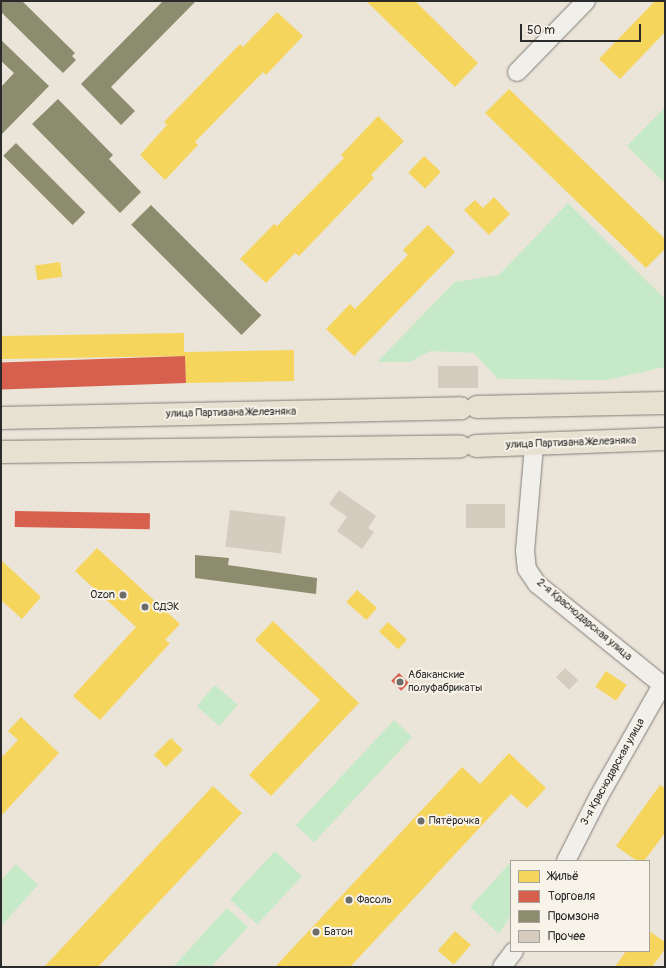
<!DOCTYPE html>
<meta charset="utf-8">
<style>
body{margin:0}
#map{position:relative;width:666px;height:968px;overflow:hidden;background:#ebe4d9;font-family:Pangolin,sans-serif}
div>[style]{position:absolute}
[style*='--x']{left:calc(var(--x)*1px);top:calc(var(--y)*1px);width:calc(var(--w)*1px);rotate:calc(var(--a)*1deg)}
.green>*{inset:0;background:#c6eac8;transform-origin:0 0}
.homes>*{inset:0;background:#f6d55c;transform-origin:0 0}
.shops>*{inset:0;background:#d6604d;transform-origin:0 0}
.industry>*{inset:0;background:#8c8c6e;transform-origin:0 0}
.building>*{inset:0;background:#d5cbbf;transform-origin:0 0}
.roads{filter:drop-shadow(0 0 1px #817e79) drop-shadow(0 0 1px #817e79)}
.minor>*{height:18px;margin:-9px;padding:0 9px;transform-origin:9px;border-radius:9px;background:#f1efea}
.primary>*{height:22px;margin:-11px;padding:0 11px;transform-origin:11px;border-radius:11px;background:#e7e1d2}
.dots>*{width:11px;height:11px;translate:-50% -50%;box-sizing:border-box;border:2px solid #f7f3e8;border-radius:50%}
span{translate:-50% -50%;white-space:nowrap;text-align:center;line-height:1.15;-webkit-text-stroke:4px #f7f3e8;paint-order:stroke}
.street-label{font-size:11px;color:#2b2b2b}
.poi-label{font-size:11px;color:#2b2b2b}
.right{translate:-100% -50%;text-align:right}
.left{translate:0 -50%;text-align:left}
.frame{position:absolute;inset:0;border:2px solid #2b2b2b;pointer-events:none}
.legend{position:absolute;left:510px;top:860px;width:140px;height:92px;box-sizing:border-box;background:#f7f3e8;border:1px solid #a5a39c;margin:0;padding:5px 7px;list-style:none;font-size:12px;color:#2b2b2b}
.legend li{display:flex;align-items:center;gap:8px;height:20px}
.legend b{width:20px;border:1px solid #a5a39c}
.scale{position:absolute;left:520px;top:24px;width:121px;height:18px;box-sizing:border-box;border:2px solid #2b2b2b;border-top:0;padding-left:5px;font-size:12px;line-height:14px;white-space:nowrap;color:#2b2b2b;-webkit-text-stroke:3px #f7f3e8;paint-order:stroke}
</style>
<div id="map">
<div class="green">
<i style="clip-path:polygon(665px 107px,665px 183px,627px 146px)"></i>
<i style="clip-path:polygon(568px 203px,665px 299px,665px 367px,606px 380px,498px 379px,474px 353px,430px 351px,410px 362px,377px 362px,455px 282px,499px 275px)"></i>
<i style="left:215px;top:685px;width:30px;height:28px;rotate:41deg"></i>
<i style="left:394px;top:720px;width:25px;height:144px;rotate:43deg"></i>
<i style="left:275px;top:851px;width:37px;height:66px;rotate:43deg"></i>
<i style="clip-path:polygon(511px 862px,511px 915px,499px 934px,470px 907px)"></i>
<i style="clip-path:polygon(16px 864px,38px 885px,1px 926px,1px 881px)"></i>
<i style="clip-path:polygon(227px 908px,248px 927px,211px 967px,173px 967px)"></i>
</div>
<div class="homes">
<i style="clip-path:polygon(366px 1px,415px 1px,478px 63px,455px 87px)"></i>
<i style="clip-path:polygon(655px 1px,665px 1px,665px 32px,620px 79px,599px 59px)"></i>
<i style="clip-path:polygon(277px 12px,303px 36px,266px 75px,263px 72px,195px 142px,198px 145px,165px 180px,140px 155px,167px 125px,164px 122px,240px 44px,243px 47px)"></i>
<i style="clip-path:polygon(509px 89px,665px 239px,665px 249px,646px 268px,485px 113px)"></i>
<i style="clip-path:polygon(378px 116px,404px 141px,371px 175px,374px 178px,299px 256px,295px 253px,266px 283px,240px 259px,274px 224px,277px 226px,344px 158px,341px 155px)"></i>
<i style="left:424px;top:156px;width:23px;height:23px;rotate:43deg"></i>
<i style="clip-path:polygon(494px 197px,510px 214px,489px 235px,464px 210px,475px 200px,483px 208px)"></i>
<i style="clip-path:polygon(428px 225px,455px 252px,354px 356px,326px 329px,350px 304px,355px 309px,408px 255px,403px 250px)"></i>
<i style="left:60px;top:262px;width:15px;height:25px;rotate:82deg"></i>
<i style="clip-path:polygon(184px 333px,184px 352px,294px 350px,294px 381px,186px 383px,185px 356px,1px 359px,1px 336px)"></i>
<i style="clip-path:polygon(97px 548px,180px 624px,165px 640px,170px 643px,100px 720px,73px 696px,136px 627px,75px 571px)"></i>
<i style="clip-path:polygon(1px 560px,41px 597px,22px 619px,1px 600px)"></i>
<i style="left:357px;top:590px;width:27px;height:16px;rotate:42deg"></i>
<i style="clip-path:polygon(273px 621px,359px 703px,271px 796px,249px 775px,320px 700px,255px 640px)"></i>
<i style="left:388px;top:622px;width:26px;height:13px;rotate:43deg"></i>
<i style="left:606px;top:671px;width:25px;height:19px;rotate:34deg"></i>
<i style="clip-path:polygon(21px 717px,59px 753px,1px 816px,1px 758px,18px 740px,8px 731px)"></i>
<i style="left:171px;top:738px;width:17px;height:24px;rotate:45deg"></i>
<i style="clip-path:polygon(509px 753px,546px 788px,527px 808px,511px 794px,350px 967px,275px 967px,462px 767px,480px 784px)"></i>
<i style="clip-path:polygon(660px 785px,665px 788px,665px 833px,644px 861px,637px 861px,616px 846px)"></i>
<i style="clip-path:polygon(213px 786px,242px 813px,98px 967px,44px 967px)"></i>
<i style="left:455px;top:931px;width:21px;height:26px;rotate:41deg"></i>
<i style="clip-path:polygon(649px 931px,665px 942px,665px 949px,652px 967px,615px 967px,626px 951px,649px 951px)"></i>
</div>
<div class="shops">
<i style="left:185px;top:356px;width:27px;height:184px;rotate:88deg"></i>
<i style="left:15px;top:511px;width:135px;height:16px;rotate:1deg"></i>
<i style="left:399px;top:673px;width:14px;height:11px;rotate:45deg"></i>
</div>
<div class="industry">
<i style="clip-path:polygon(1px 1px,22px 1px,75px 53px,72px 56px,76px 60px,63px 73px,1px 12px)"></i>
<i style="clip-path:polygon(163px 1px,196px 1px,111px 87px,135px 111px,121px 125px,81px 84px)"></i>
<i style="clip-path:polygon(1px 40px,49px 86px,1px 135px,1px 87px,14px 73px,1px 61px)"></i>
<i style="clip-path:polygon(58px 99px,113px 155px,109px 159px,141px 192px,120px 213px,32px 124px)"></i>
<i style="left:16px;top:143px;width:98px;height:18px;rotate:45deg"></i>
<i style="left:151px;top:205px;width:156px;height:28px;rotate:45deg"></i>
<i style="clip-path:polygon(195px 555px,229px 558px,228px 565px,317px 578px,316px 594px,195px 578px)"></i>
</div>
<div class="building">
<i style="left:438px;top:366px;width:40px;height:22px"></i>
<i style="clip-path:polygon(339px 490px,376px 516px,368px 528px,374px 532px,362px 549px,337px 531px,347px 517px,329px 504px)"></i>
<i style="left:466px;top:504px;width:39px;height:24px"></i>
<i style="left:230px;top:510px;width:56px;height:37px;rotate:7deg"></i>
<i style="left:565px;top:668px;width:18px;height:13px;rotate:43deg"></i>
</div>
<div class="roads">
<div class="minor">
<i style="--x:517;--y:72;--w:99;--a:-45.8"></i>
<i style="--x:534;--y:446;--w:105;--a:94.9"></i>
<i style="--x:525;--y:551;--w:18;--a:84"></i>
<i style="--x:527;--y:569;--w:18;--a:56"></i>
<i style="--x:537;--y:584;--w:164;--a:38.8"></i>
<i style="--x:566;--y:861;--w:73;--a:-63.1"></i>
<i style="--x:599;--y:796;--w:128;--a:-60.4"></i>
<i style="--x:502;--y:967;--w:20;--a:-53"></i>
</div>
<div class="primary">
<i style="--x:477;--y:407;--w:188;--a:-1.2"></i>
<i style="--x:1;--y:418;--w:460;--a:-1.2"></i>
<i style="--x:476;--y:446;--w:189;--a:-2.1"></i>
<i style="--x:1;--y:452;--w:459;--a:-0.7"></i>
</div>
</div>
<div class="dots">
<i style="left:123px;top:595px;background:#6e6c68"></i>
<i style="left:145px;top:607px;background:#6e6c68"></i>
<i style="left:400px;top:682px;background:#6e6c68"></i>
<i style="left:421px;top:821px;background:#6e6c68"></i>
<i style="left:349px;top:900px;background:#6e6c68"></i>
<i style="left:316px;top:932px;background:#6e6c68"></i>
</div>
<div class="street-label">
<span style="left:231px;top:413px;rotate:-1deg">улица Партизана Железняка</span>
<span style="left:571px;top:443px;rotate:-2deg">улица Партизана Железняка</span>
<span style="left:584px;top:620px;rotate:40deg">2-я Краснодарская улица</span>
<span style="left:613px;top:772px;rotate:-61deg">3-я Краснодарская улица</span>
</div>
<div class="poi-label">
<span class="right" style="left:115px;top:595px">Ozon</span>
<span class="left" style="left:153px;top:607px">СДЭК</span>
<span class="left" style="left:408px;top:682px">Абаканские<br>полуфабрикаты</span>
<span class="left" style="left:429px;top:821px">Пятёрочка</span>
<span class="left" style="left:357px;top:900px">Фасоль</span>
<span class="left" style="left:324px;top:932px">Батон</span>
</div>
<div class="frame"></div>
<ul class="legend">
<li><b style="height:11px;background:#f6d55c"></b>Жильё</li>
<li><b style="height:11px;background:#d6604d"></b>Торговля</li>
<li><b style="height:11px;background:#8c8c6e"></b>Промзона</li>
<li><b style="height:11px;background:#d5cbbf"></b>Прочее</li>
</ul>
<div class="scale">50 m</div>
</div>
